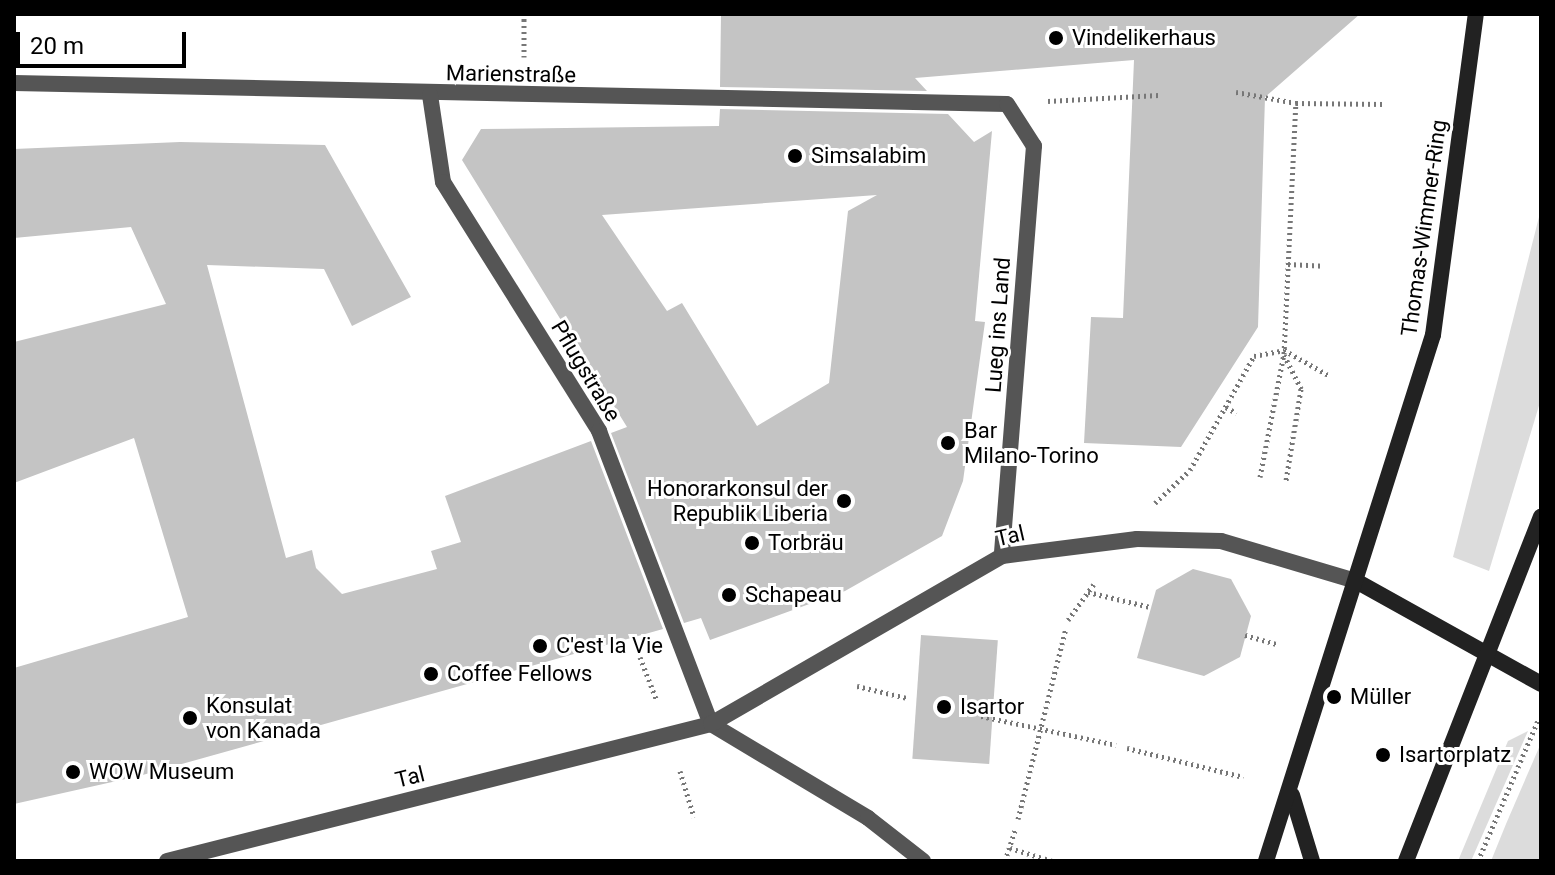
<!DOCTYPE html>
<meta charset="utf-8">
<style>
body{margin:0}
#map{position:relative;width:1555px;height:875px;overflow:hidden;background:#fff;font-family:Roboto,sans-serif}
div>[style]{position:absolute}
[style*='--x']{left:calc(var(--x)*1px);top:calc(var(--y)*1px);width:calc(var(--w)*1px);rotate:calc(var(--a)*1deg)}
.green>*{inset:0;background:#dcdcdc}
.building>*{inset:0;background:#c4c4c4;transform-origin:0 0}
.path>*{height:5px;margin-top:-2.5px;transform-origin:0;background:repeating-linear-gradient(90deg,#777 0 2px,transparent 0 6px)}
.street>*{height:16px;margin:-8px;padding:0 8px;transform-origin:8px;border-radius:8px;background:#555}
.secondary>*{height:16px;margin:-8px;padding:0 8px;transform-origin:8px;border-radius:8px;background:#222}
.dots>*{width:22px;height:22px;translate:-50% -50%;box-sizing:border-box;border:4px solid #fff;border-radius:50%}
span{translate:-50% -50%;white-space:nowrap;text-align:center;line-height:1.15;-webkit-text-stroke:6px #fff;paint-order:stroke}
.poi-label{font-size:22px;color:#000}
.left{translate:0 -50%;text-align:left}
.right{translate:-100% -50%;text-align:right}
.street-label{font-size:22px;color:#000}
.frame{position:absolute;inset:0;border:16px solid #000;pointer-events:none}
.scale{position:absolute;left:16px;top:32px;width:170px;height:36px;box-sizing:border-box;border:4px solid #000;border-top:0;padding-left:10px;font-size:24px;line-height:28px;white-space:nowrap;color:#000;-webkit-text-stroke:6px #fff;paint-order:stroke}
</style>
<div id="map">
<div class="green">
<i style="clip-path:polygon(1541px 209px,1541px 399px,1489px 571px,1453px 557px)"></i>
<i style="clip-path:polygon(1528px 731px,1471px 861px,1458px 861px,1508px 741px)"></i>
<i style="clip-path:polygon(1541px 743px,1541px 861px,1491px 861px,1506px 824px)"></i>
</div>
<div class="building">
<i style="clip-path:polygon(721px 14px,1360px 14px,1265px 97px,1258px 327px,1181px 447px,1084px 443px,1091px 317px,1123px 318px,1134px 60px,915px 78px,927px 91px,720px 87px)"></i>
<i style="clip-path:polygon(evenodd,720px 109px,948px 114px,974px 142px,992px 131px,975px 321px,985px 322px,963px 481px,942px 536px,845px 591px,710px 640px,701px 618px,684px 623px,611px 433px,627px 427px,462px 160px,481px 129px,719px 126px,720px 109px,877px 195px,848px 211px,829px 383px,757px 426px,682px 303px,667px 311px,602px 215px,877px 195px)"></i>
<i style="clip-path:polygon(180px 142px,325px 145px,411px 297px,352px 326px,324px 269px,207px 265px,286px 558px,312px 550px,316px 568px,342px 594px,437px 569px,431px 551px,461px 542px,445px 496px,591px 441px,663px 629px,139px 776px,14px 804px,14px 668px,188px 617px,134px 438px,14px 483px,14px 342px,166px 304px,131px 227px,14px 238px,14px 149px)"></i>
<i style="clip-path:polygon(1193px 569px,1231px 579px,1251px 616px,1240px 657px,1204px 676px,1137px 658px,1156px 590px)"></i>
<i style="left:921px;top:635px;width:77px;height:124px;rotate:4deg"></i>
</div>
<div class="path">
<i style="--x:524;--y:57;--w:43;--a:-90"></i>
<i style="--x:1236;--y:92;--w:61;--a:10.4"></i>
<i style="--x:1296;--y:103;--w:88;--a:0.7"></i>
<i style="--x:1048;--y:101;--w:111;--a:-3.1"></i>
<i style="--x:1288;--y:264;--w:35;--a:3"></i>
<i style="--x:1284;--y:355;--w:38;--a:63"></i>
<i style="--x:1301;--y:389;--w:93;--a:99.3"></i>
<i style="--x:1226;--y:407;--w:12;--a:31"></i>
<i style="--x:1260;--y:477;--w:125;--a:-79"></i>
<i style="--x:1284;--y:354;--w:251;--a:-87.3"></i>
<i style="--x:1155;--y:503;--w:48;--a:-43.3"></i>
<i style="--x:1190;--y:470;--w:131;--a:-60.7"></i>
<i style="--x:1254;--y:356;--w:31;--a:-11"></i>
<i style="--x:1284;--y:350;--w:53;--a:29.5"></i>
<i style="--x:1088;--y:592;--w:64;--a:13.6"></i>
<i style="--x:1068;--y:620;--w:44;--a:-54.2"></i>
<i style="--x:1245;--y:635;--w:33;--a:16"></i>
<i style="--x:640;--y:657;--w:47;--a:68.9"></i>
<i style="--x:857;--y:686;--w:51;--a:13.5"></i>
<i style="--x:981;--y:716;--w:138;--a:12.1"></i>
<i style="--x:1127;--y:748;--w:120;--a:14"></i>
<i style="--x:680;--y:771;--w:48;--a:73.1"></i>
<i style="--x:1018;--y:819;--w:197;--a:-75.9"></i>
<i style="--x:1010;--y:848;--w:44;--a:17.2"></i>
<i style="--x:1005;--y:861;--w:35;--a:-72"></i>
<i style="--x:1478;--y:861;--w:155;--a:-66.9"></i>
</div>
<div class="street">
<i style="--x:14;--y:83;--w:993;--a:1.21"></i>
<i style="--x:1007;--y:104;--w:50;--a:57.3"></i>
<i style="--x:1034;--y:146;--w:411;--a:94.5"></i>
<i style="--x:430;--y:95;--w:88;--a:81.5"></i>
<i style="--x:443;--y:182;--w:294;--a:57.9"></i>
<i style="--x:599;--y:431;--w:314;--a:69.1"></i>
<i style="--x:711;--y:724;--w:183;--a:30.9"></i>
<i style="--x:868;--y:818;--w:70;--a:38"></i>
<i style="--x:167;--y:861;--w:561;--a:-14.14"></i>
<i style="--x:711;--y:724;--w:336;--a:-30"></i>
<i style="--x:1002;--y:556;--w:136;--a:-7.2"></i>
<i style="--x:1137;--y:539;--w:84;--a:1.4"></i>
<i style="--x:1221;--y:541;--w:141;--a:16.5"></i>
</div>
<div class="secondary">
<i style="--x:1356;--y:581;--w:212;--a:29.1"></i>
<i style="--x:1292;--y:795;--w:69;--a:73.1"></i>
<i style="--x:1266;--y:861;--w:552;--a:-72.39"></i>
<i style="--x:1433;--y:335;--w:324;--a:-82.4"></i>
<i style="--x:1406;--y:861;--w:370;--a:-68.6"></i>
</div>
<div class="dots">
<i style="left:1056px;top:38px;background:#000"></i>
<i style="left:795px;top:156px;background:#000"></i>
<i style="left:948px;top:443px;background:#000"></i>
<i style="left:844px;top:501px;background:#000"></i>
<i style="left:752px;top:543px;background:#000"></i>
<i style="left:729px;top:595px;background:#000"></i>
<i style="left:540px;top:646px;background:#000"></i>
<i style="left:431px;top:674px;background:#000"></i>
<i style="left:1334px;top:697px;background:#000"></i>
<i style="left:944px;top:707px;background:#000"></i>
<i style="left:190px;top:718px;background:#000"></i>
<i style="left:1383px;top:755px;background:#000"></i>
<i style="left:73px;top:772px;background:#000"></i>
</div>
<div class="poi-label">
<span class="left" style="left:1072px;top:38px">Vindelikerhaus</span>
<span class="left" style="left:811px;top:156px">Simsalabim</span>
<span class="left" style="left:964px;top:443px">Bar<br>Milano-Torino</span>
<span class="right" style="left:828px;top:501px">Honorarkonsul der<br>Republik Liberia</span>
<span class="left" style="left:768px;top:543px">Torbräu</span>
<span class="left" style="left:745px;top:595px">Schapeau</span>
<span class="left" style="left:556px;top:646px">C'est la Vie</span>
<span class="left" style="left:447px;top:674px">Coffee Fellows</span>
<span class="left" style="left:1350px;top:697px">Müller</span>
<span class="left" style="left:206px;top:718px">Konsulat<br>von Kanada</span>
<span class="left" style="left:960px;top:707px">Isartor</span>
<span class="left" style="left:1399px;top:755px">Isartorplatz</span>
<span class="left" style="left:89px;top:772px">WOW Museum</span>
</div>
<div class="street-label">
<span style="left:511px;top:74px;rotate:1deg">Marienstraße</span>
<span style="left:1424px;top:228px;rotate:-82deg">Thomas-Wimmer-Ring</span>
<span style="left:998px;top:325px;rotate:-86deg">Lueg ins Land</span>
<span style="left:586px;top:371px;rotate:59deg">Pflugstraße</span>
<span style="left:1010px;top:536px;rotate:-13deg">Tal</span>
<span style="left:410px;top:777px;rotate:-14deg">Tal</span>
</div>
<div class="frame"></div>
<div class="scale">20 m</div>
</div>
